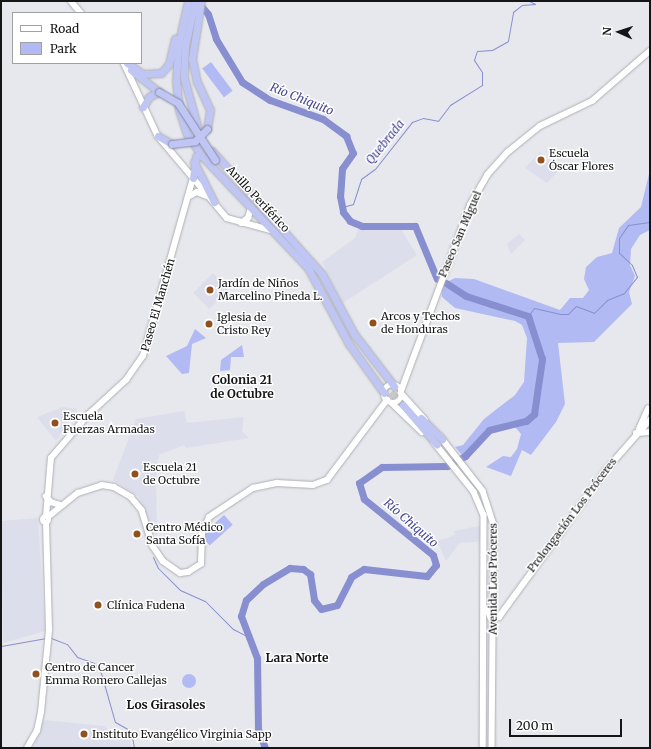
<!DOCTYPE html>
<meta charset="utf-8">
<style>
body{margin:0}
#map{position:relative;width:651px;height:749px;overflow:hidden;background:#e7e8ed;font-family:Merriweather,serif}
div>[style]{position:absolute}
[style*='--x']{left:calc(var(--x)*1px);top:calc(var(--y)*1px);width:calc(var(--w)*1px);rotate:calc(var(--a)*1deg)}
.built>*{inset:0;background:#dcdeeb;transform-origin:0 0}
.green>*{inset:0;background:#b2baf3;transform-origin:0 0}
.round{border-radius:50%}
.stream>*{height:1px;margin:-0.5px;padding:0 0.5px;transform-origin:0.5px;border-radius:0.5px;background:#888fd0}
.river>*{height:7px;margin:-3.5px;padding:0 3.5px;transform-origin:3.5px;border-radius:3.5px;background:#888fd0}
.highway-tunnel>*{height:7px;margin-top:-3.5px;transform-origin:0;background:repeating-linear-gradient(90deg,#c8c8cd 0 7px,transparent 0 10.5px)}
.roads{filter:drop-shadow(0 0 1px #aeafb4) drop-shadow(0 0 1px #aeafb4)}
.secondary>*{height:5.5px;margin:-2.75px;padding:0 2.75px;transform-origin:2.75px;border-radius:2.75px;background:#fff}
.secondary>.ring{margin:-2.75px;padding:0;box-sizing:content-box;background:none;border:5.5px solid #fff;border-radius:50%}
.highway>*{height:7px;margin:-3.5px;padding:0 3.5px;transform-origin:3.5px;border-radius:3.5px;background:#c0c6f3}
.bridges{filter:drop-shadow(0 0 1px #8488a6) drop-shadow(0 0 1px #8488a6)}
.highway-bridge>*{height:7px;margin:-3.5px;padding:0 3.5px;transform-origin:3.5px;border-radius:3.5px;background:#c0c6f3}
.dots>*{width:11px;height:11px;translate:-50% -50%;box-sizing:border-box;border:2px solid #fff;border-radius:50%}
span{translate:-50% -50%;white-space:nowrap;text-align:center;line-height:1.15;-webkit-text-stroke:3px #fff;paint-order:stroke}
.poi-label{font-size:11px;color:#151517}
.left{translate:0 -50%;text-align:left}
.street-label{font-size:11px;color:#151517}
.water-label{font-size:12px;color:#454795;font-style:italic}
.neighbourhood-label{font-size:12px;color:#151517;font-weight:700}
.frame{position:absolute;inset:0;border:2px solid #151517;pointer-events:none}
.legend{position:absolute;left:12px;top:12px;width:130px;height:52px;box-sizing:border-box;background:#fff;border:1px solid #a1a1a2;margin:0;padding:5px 7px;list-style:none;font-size:12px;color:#151517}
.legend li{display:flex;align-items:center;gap:8px;height:20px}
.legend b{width:20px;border:1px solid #a1a1a2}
.north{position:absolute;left:599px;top:12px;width:40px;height:40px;-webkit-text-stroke:3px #fff;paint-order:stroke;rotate:273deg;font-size:11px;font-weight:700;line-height:16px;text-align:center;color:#151517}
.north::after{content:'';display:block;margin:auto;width:14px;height:18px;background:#151517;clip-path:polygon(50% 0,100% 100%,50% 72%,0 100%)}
.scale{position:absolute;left:509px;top:719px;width:113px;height:18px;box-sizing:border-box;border:2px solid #151517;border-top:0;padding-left:5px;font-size:12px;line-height:14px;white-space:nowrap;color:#151517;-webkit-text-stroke:3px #fff;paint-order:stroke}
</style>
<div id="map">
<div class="built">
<i style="clip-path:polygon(540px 152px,560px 169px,547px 183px,525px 168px)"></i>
<i style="clip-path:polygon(400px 228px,417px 255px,343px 303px,322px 262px,355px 238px,358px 229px)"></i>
<i style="clip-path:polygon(519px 234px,525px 240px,511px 254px,507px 244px)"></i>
<i style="left:213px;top:273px;width:23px;height:28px;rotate:45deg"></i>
<i style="clip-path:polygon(63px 407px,77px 409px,56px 441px,37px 417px)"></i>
<i style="clip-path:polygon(184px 411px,187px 423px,244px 417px,242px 431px,249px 438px,186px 448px,184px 445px,159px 455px,156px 468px,157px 537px,138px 496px,113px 480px,136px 419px)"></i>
<i style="clip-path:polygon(38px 518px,45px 631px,3px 643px,1px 521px)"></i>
<i style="clip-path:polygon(483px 525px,485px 541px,460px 543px,446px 561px,437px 541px,455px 535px,454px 531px)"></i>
<i style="clip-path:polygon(44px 720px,104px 726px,109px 731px,130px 735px,131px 748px,33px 748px)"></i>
</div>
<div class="green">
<i style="left:211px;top:62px;width:36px;height:11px;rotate:53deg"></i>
<i style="clip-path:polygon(650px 170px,650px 230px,640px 235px,631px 249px,630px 265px,635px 276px,629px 292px,632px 304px,594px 342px,558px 343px,565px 404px,556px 422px,531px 455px,522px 450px,511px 476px,486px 467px,503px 456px,511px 457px,517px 449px,521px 434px,515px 427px,503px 427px,486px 436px,470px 452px,462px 455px,455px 447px,463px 445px,484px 419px,515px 395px,524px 382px,527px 338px,522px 325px,515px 321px,455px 308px,442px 297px,441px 285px,455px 278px,474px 279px,560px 310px,570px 298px,583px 298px,589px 290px,584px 279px,586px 267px,597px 257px,612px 253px,619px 228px,641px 207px)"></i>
<i style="clip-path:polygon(195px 329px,206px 338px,192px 344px,189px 373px,182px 374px,166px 356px,187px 346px)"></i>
<i style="clip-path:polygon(242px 345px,244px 357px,231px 357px,230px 370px,220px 371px,221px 360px)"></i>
<i style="left:224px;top:515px;width:13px;height:31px;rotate:48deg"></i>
<i class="round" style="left:182px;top:674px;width:14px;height:14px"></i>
</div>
<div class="stream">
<i style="--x:342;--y:207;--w:11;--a:-15"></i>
<i style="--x:353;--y:204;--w:26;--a:-72"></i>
<i style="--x:361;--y:179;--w:17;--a:-36"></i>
<i style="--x:375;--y:169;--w:60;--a:-51.8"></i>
<i style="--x:412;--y:122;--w:12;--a:-20"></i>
<i style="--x:423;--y:118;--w:15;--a:11"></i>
<i style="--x:438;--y:121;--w:20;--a:-53"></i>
<i style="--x:450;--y:105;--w:38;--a:-32"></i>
<i style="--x:482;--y:85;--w:13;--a:-90"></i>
<i style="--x:482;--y:72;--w:14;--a:-124"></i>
<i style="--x:474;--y:60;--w:9;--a:-72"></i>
<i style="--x:477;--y:51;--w:15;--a:-4"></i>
<i style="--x:492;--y:50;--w:18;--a:-29"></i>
<i style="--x:508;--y:41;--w:29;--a:-80"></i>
<i style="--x:513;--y:12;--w:11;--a:-38"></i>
<i style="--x:522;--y:5;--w:13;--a:-4"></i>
<i style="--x:535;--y:4;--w:7;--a:-153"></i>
<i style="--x:528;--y:316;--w:10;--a:-53"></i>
<i style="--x:534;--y:308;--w:27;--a:13"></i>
<i style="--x:560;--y:314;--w:8;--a:0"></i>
<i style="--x:568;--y:314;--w:11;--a:-45"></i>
<i style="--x:576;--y:306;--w:19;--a:21"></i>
<i style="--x:594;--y:313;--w:18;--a:-45"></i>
<i style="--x:607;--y:300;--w:18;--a:-22"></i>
<i style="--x:624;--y:293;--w:21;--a:-51"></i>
<i style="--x:637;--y:277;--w:13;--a:-113"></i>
<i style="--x:632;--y:265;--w:18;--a:-137"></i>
<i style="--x:619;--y:253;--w:15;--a:-90"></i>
<i style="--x:619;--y:238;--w:16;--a:-55"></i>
<i style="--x:628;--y:225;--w:22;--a:-8"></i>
<i style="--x:153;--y:557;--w:12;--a:66"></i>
<i style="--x:158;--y:568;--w:31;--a:45"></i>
<i style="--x:180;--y:590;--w:27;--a:24"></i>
<i style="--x:205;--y:601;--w:40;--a:45"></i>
<i style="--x:233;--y:629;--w:20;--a:27"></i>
<i style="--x:51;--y:638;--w:17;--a:21"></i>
<i style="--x:67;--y:644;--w:16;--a:52"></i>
<i style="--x:77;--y:657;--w:18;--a:19"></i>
<i style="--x:94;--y:663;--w:12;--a:55"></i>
<i style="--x:101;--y:673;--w:51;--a:74.1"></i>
<i style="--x:115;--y:722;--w:18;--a:29"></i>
<i style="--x:131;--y:731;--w:17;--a:80"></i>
<i style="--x:1;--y:646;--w:46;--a:-10.1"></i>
</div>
<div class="river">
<i style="--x:197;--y:1;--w:17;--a:50"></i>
<i style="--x:208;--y:14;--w:26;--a:72"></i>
<i style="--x:216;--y:39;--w:50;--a:58.8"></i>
<i style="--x:242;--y:82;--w:33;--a:33"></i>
<i style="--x:270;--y:100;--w:56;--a:19.7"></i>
<i style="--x:323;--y:119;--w:29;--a:36"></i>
<i style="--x:346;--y:136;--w:18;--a:68"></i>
<i style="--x:353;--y:153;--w:19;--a:125"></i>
<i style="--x:342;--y:169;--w:27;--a:94"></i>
<i style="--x:340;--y:196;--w:16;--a:79"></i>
<i style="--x:343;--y:212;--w:11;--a:52"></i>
<i style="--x:350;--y:221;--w:13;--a:23"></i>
<i style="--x:362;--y:226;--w:53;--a:0"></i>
<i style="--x:415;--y:226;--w:57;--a:67.5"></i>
<i style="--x:265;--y:748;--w:20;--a:-110"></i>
<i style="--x:258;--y:729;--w:71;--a:-90.8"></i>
<i style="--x:257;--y:658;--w:45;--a:-110.9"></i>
<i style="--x:241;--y:616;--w:17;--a:-73"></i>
<i style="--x:246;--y:600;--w:23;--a:-43"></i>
<i style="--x:263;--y:584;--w:31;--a:-31"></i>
<i style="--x:290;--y:568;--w:13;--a:4"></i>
<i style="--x:303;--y:569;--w:9;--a:36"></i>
<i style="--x:310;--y:574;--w:26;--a:81"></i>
<i style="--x:314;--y:600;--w:11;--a:52"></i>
<i style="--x:321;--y:609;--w:16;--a:-14"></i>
<i style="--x:337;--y:605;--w:31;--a:-63"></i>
<i style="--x:351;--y:577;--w:15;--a:-32"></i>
<i style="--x:364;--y:569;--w:63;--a:6.3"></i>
<i style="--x:427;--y:576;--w:14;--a:-51"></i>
<i style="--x:436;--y:565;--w:10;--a:-107"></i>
<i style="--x:433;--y:555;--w:89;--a:-140.9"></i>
<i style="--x:364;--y:499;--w:17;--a:-107"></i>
<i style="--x:359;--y:483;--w:28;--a:-35"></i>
<i style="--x:382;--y:467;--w:65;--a:-0.9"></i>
<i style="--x:447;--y:466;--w:21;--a:-29"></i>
<i style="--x:465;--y:456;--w:35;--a:-47"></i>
<i style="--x:489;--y:430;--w:38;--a:-14"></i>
<i style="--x:526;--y:421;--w:11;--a:-41"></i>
<i style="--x:534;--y:414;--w:56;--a:-81.7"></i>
<i style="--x:542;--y:359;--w:45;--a:-108"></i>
<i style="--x:528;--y:316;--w:65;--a:-162.1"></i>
<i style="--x:466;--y:296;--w:24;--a:-147"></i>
</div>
<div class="highway-tunnel">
<i style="--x:384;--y:384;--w:28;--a:48"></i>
</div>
<div class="roads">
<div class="secondary">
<i style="--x:71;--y:1;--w:16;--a:50"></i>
<i style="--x:124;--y:63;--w:81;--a:65"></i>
<i style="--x:158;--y:136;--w:107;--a:49.9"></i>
<i style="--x:227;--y:218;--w:45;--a:15.6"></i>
<i style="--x:188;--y:197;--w:10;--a:-29"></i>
<i style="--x:197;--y:192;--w:11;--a:22"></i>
<i style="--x:241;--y:223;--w:9;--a:-36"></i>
<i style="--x:248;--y:218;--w:10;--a:-73"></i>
<i class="ring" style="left:384px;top:385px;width:12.5px;height:12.5px"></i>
<i style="--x:401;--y:391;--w:198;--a:-69.6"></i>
<i style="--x:470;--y:205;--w:34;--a:-60"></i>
<i style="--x:487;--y:175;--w:31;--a:-48"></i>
<i style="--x:508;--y:152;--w:41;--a:-39.1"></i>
<i style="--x:540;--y:126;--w:58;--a:-25.7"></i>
<i style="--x:592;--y:101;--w:77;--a:-40.8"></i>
<i style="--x:401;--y:393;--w:36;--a:48"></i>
<i style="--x:392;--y:403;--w:42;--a:44"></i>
<i style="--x:639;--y:429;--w:22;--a:-66"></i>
<i style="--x:636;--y:433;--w:14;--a:-4"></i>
<i style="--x:440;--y:436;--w:70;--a:52"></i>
<i style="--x:483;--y:491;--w:35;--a:72"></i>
<i style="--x:494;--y:524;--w:224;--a:90.5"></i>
<i style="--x:434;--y:442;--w:64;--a:51.3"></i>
<i style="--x:474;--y:492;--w:25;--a:67"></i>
<i style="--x:484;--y:515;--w:233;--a:90.2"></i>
<i style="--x:46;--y:496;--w:8;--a:50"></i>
<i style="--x:51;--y:502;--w:9;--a:18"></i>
<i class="ring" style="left:42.5px;top:516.5px;width:1.5px;height:1.5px"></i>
<i style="--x:46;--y:517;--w:59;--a:-85.2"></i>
<i style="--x:51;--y:458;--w:57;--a:-49.3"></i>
<i style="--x:88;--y:415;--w:52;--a:-42.6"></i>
<i style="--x:126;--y:380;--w:29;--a:-55"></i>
<i style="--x:143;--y:356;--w:185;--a:-74.3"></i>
<i style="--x:48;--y:517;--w:38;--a:-39"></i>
<i style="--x:78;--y:493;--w:25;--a:-18"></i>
<i style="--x:102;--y:485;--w:12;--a:9"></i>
<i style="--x:114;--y:487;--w:20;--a:30"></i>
<i style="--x:131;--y:497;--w:17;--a:50"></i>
<i style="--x:142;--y:510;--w:38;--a:73"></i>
<i style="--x:153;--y:546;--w:18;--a:56"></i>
<i style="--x:163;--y:561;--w:21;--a:35"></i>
<i style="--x:180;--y:573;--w:8;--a:-7"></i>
<i style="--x:188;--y:572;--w:15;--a:-32"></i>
<i style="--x:201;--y:564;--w:31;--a:-88"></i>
<i style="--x:202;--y:533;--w:17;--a:-66"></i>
<i style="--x:209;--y:517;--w:53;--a:-33.4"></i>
<i style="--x:253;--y:488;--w:25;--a:-12"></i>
<i style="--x:277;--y:483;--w:36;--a:3"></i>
<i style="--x:313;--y:485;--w:15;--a:-20"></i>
<i style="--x:327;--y:480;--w:100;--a:-53.1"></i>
<i style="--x:488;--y:609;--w:9;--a:72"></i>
<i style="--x:491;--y:618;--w:8;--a:-7"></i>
<i style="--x:499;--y:617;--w:182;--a:-53.9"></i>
<i style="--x:606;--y:470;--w:67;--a:-48.7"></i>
<i style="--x:27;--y:748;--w:20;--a:-60"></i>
<i style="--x:37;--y:731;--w:19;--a:-78"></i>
<i style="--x:41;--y:712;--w:82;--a:-84.4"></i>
<i style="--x:49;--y:630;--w:106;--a:-91.6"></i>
</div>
<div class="highway">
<i style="--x:188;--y:1;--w:46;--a:102.5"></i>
<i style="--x:178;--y:46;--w:35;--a:93"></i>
<i style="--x:176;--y:81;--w:29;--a:84"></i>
<i style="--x:179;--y:110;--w:25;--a:72"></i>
<i style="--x:187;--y:134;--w:27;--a:56"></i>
<i style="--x:202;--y:156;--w:154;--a:46.6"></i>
<i style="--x:308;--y:268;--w:86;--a:61.7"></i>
<i style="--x:349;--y:344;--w:60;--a:54.5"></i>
<i style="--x:195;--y:1;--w:46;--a:102.5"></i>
<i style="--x:185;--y:46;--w:32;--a:92"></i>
<i style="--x:184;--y:78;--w:53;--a:74.6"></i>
<i style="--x:201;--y:1;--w:59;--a:98.8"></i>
<i style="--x:192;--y:59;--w:24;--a:78"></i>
<i style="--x:197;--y:82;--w:31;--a:65"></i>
<i style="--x:210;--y:110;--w:19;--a:99"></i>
<i style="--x:127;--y:63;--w:19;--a:35"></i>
<i style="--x:143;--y:74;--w:18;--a:-3"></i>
<i style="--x:161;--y:73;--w:12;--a:-48"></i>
<i style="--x:169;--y:64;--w:26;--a:-77"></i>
<i style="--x:131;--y:70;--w:36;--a:38"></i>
<i style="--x:143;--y:107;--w:12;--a:-59"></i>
<i style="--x:149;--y:97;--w:11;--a:-27"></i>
<i style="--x:158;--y:136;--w:16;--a:30"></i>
<i style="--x:212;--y:151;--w:165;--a:48.2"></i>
<i style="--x:322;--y:274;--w:68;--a:61.9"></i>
<i style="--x:354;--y:334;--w:66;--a:52.4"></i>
<i style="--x:194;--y:162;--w:45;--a:63.4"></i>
<i style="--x:193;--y:178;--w:22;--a:-82"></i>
<i style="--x:403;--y:405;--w:52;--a:49.6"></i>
<i style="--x:421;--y:418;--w:30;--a:45"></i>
</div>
</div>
<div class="bridges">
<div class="highway-bridge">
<i style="--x:159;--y:92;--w:22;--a:30"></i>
<i style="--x:178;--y:103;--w:68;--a:57"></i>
<i style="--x:172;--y:144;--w:23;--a:-7"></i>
<i style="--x:195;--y:141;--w:17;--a:-45"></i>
</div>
</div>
<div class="dots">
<i style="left:541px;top:160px;background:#92501d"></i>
<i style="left:210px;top:290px;background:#92501d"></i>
<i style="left:373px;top:323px;background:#92501d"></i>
<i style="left:209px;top:324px;background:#92501d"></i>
<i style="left:55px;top:423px;background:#92501d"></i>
<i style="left:135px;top:474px;background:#92501d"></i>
<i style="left:137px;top:534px;background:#92501d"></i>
<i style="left:98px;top:605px;background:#92501d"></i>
<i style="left:36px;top:674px;background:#92501d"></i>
<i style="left:84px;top:734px;background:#92501d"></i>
</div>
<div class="poi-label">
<span class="left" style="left:549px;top:160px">Escuela<br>Óscar Flores</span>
<span class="left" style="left:218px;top:290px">Jardín de Niños<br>Marcelino Pineda L.</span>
<span class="left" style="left:381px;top:323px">Arcos y Techos<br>de Honduras</span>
<span class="left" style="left:217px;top:324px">Iglesia de<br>Cristo Rey</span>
<span class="left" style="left:63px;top:423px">Escuela<br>Fuerzas Armadas</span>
<span class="left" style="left:143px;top:474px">Escuela 21<br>de Octubre</span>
<span class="left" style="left:146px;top:534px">Centro Médico<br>Santa Sofía</span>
<span class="left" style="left:107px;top:605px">Clínica Fudena</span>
<span class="left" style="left:45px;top:674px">Centro de Cancer<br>Emma Romero Callejas</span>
<span class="left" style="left:92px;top:734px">Instituto Evangélico Virginia Sapp</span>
</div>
<div class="street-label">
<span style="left:258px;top:199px;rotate:47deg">Anillo Periférico</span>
<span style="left:460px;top:234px;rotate:-67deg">Paseo San Miguel</span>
<span style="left:158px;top:305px;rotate:-74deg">Paseo El Manchén</span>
<span style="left:572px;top:515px;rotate:-53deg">Prolongación Los Próceres</span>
<span style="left:493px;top:579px;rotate:-90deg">Avenida Los Próceres</span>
</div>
<div class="water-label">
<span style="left:302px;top:99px;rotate:22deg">Río Chiquito</span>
<span style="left:385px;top:142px;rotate:-51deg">Quebrada</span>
<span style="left:411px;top:523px;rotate:41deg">Río Chiquito</span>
</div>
<div class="neighbourhood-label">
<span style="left:242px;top:387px">Colonia 21<br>de Octubre</span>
<span style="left:297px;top:658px">Lara Norte</span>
<span style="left:166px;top:705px">Los Girasoles</span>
</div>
<div class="frame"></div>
<ul class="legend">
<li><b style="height:5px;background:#fff"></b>Road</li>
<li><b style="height:11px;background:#b2baf3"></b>Park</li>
</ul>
<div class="north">N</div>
<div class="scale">200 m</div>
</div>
